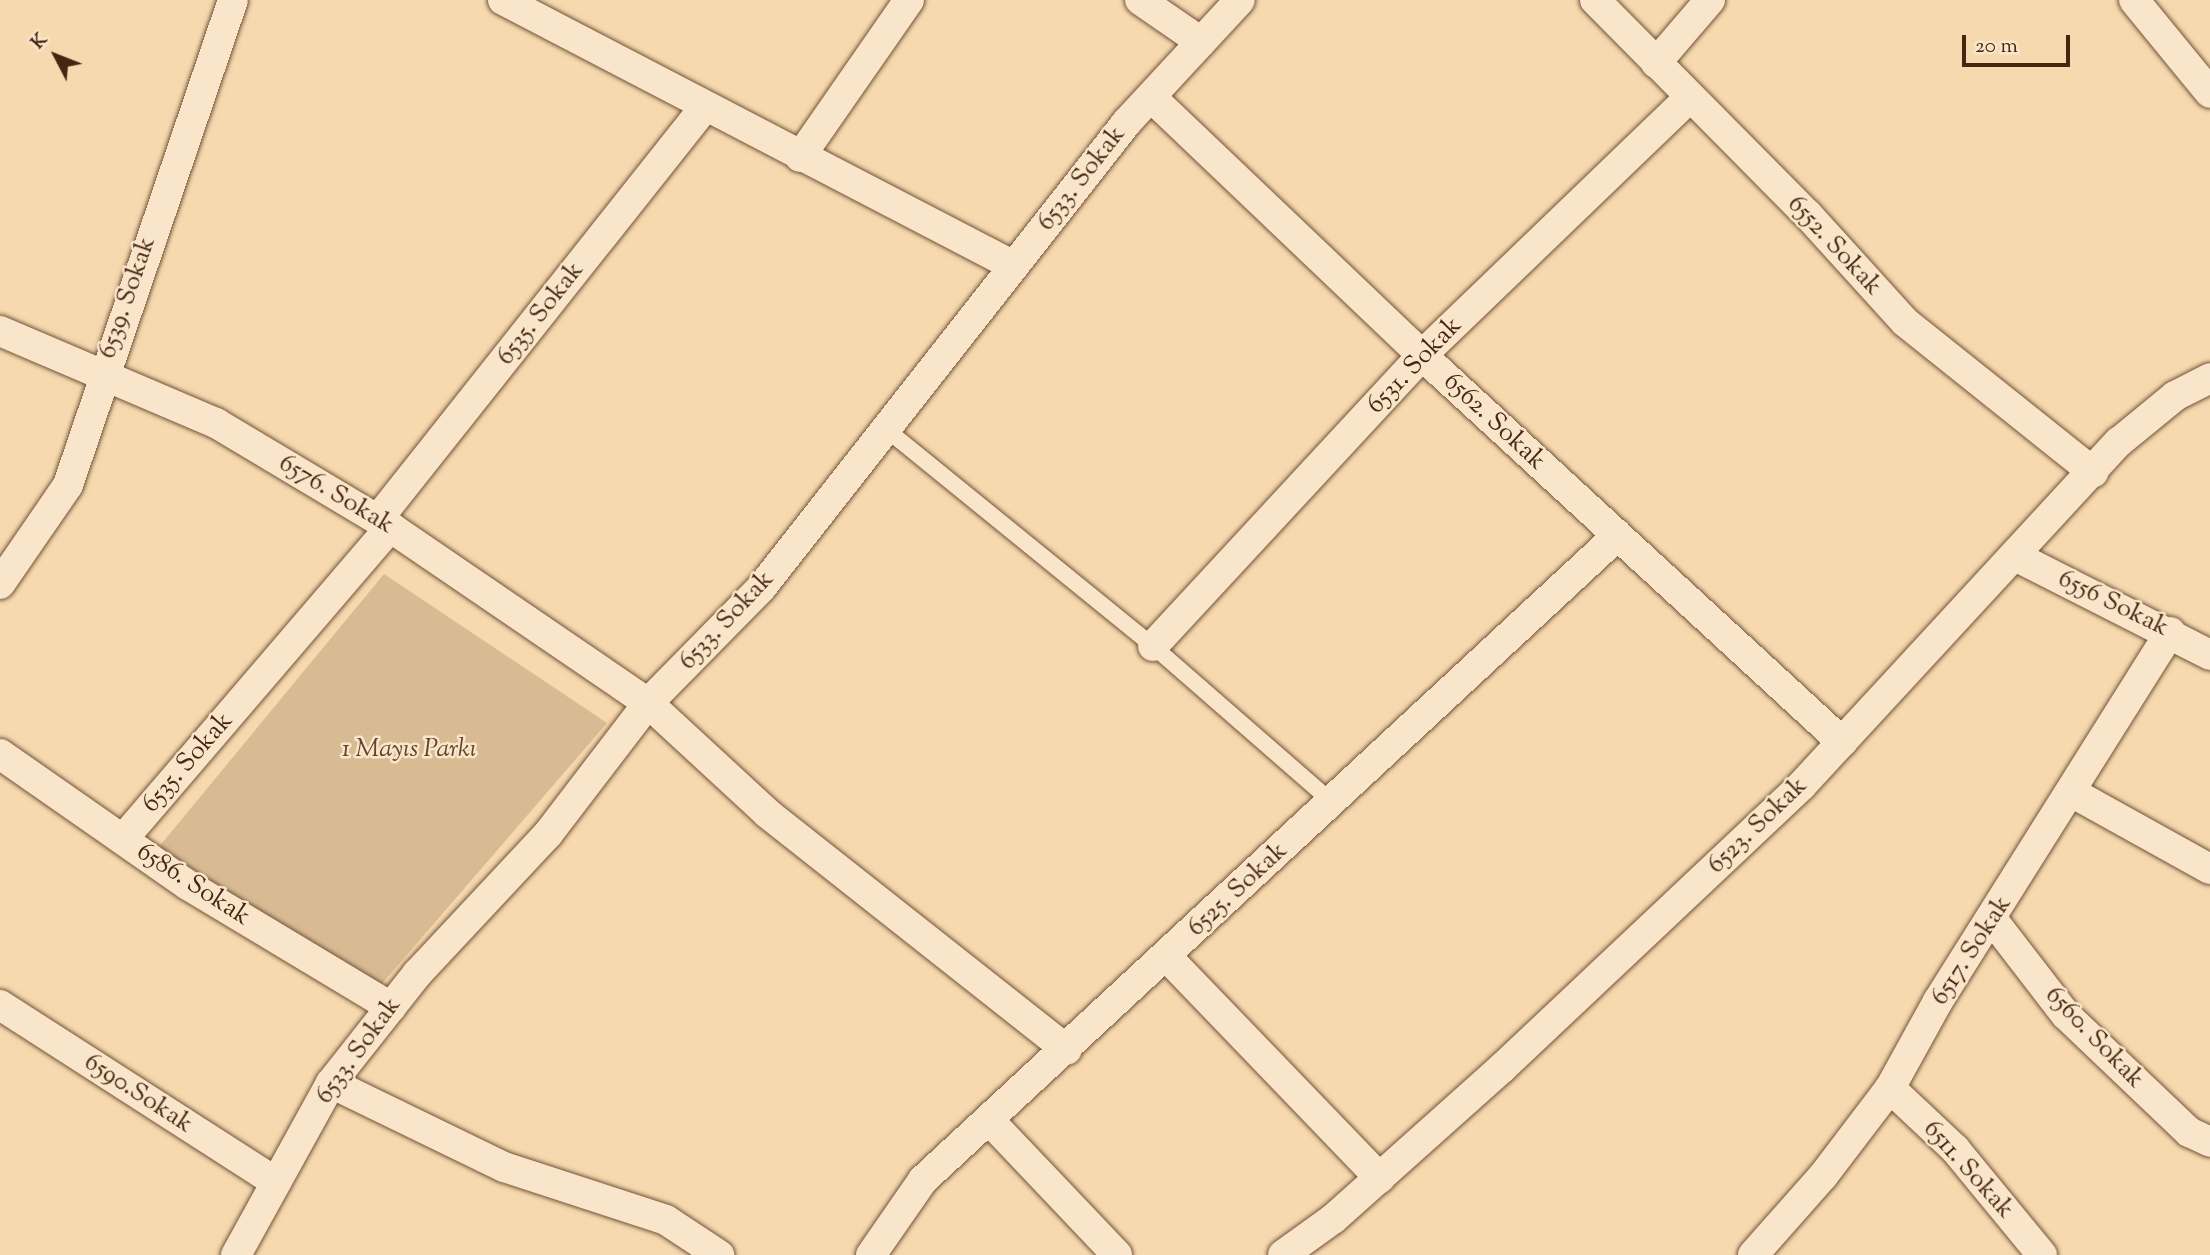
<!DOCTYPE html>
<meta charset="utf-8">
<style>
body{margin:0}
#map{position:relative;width:2210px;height:1255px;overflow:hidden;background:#f6d9ae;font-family:"Sorts Mill Goudy",serif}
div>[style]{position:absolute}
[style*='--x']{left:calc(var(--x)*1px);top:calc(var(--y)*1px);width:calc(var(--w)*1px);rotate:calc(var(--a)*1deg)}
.green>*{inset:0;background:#d8bb93}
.roads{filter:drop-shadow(0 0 2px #735338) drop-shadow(0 0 2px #735338)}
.service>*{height:16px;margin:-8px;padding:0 8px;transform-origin:8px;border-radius:8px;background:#f9e6ca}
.minor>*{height:30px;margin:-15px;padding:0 15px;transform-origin:15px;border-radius:15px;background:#f9e6ca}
span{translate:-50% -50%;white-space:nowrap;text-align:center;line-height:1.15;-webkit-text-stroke:5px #f9e6ca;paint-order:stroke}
.street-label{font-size:26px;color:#472611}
.park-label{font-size:26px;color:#64442b;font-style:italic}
.north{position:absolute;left:21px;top:21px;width:70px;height:70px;-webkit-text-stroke:5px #f9e6ca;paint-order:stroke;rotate:312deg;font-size:19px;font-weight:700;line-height:28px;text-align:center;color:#472611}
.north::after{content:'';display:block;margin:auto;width:24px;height:32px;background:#472611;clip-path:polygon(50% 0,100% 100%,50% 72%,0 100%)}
.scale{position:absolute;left:1962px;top:35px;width:108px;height:32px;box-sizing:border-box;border:4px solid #472611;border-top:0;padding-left:9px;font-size:21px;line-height:24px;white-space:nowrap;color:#472611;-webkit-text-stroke:5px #f9e6ca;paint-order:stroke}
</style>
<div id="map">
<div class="green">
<i style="clip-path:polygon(384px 574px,607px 723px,380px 986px,158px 848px)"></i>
</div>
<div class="roads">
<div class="service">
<i style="--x:886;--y:429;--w:344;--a:39.1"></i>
<i style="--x:1153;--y:646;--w:237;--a:41.1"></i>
</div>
<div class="minor">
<i style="--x:503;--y:0;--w:576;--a:27.5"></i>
<i style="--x:1140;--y:0;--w:74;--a:34.5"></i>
<i style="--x:1595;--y:0;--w:303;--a:45.3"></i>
<i style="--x:1808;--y:215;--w:144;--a:47.8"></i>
<i style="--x:1905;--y:322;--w:241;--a:38.6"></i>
<i style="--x:2134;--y:0;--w:120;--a:50.7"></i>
<i style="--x:1656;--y:63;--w:83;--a:-49.4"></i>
<i style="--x:1151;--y:97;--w:398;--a:43.6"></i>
<i style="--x:1439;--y:371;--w:548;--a:42.63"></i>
<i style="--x:800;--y:157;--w:191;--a:-55.2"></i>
<i style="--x:0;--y:331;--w:235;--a:23.1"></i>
<i style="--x:216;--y:423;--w:203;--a:30.9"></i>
<i style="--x:390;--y:527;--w:312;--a:34.3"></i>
<i style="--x:648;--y:703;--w:162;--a:42.7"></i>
<i style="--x:767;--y:813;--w:382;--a:38.3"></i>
<i style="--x:378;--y:519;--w:525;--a:-51.58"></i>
<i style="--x:2015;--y:556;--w:219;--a:26.9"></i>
<i style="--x:0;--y:584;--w:120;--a:-55.5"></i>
<i style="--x:68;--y:485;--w:512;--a:-71.21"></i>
<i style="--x:1153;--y:646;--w:396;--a:-47.2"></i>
<i style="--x:1422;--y:355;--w:371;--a:-43.9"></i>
<i style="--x:0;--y:754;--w:229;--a:34.9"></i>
<i style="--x:188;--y:885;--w:237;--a:31"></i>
<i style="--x:2071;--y:792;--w:159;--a:29"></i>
<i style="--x:123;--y:839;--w:411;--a:-49.4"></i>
<i style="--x:1992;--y:919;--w:121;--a:52.4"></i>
<i style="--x:2066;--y:1015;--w:170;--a:43.6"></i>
<i style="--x:2189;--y:1132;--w:23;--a:25"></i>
<i style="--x:1167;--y:957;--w:307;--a:46.1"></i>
<i style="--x:0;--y:1005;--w:328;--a:32.7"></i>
<i style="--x:331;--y:1083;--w:192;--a:25.9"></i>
<i style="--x:504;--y:1167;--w:170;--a:18.1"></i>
<i style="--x:666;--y:1220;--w:64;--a:33.4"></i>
<i style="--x:1890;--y:1088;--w:89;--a:43.2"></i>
<i style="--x:1955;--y:1149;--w:137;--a:50.6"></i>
<i style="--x:989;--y:1120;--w:186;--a:46.5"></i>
<i style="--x:236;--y:1255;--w:196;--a:-61.1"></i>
<i style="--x:331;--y:1083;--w:139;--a:-51.7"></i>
<i style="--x:417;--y:974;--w:192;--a:-46.9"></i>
<i style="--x:548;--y:834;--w:165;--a:-52.6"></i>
<i style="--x:648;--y:703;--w:161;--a:-45.5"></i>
<i style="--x:761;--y:588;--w:593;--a:-51.85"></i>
<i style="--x:1127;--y:122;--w:166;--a:-47.2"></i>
<i style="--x:871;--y:1255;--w:91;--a:-55.3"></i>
<i style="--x:923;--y:1180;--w:948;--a:-42.86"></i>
<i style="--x:1283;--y:1255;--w:62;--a:-35.8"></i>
<i style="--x:1333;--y:1219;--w:227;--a:-41.8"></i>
<i style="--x:1502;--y:1068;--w:412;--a:-43.3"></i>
<i style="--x:1802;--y:785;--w:467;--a:-47.3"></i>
<i style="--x:2119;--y:442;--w:72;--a:-39.4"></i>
<i style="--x:2175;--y:396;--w:39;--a:-27"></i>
<i style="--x:1753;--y:1255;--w:106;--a:-48.5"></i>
<i style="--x:1823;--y:1176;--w:111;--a:-52.7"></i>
<i style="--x:1890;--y:1088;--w:99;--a:-61.1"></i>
<i style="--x:1938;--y:1001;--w:436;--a:-57.8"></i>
</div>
</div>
<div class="street-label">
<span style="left:1082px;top:179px;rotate:-52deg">6533. Sokak</span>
<span style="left:1834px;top:246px;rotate:47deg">6552. Sokak</span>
<span style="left:128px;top:298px;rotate:-71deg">6539. Sokak</span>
<span style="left:541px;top:314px;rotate:-52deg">6535. Sokak</span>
<span style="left:1415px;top:366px;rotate:-46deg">6531. Sokak</span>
<span style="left:1494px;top:422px;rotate:43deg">6562. Sokak</span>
<span style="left:336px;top:495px;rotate:31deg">6576. Sokak</span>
<span style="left:2113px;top:604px;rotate:26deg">6556 Sokak</span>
<span style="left:727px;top:621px;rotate:-47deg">6533. Sokak</span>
<span style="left:188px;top:763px;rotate:-49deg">6535. Sokak</span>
<span style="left:1758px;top:826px;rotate:-44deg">6523. Sokak</span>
<span style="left:193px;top:885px;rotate:33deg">6586. Sokak</span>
<span style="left:1238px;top:890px;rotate:-43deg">6525. Sokak</span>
<span style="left:1972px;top:951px;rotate:-57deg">6517. Sokak</span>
<span style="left:2094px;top:1038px;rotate:46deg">6560. Sokak</span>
<span style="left:359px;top:1051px;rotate:-54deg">6533. Sokak</span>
<span style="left:138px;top:1094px;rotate:33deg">6590.Sokak</span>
<span style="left:1968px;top:1170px;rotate:48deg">6511. Sokak</span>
</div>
<div class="park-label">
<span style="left:409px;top:750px">1 Mayıs Parkı</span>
</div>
<div class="north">K</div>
<div class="scale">20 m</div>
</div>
